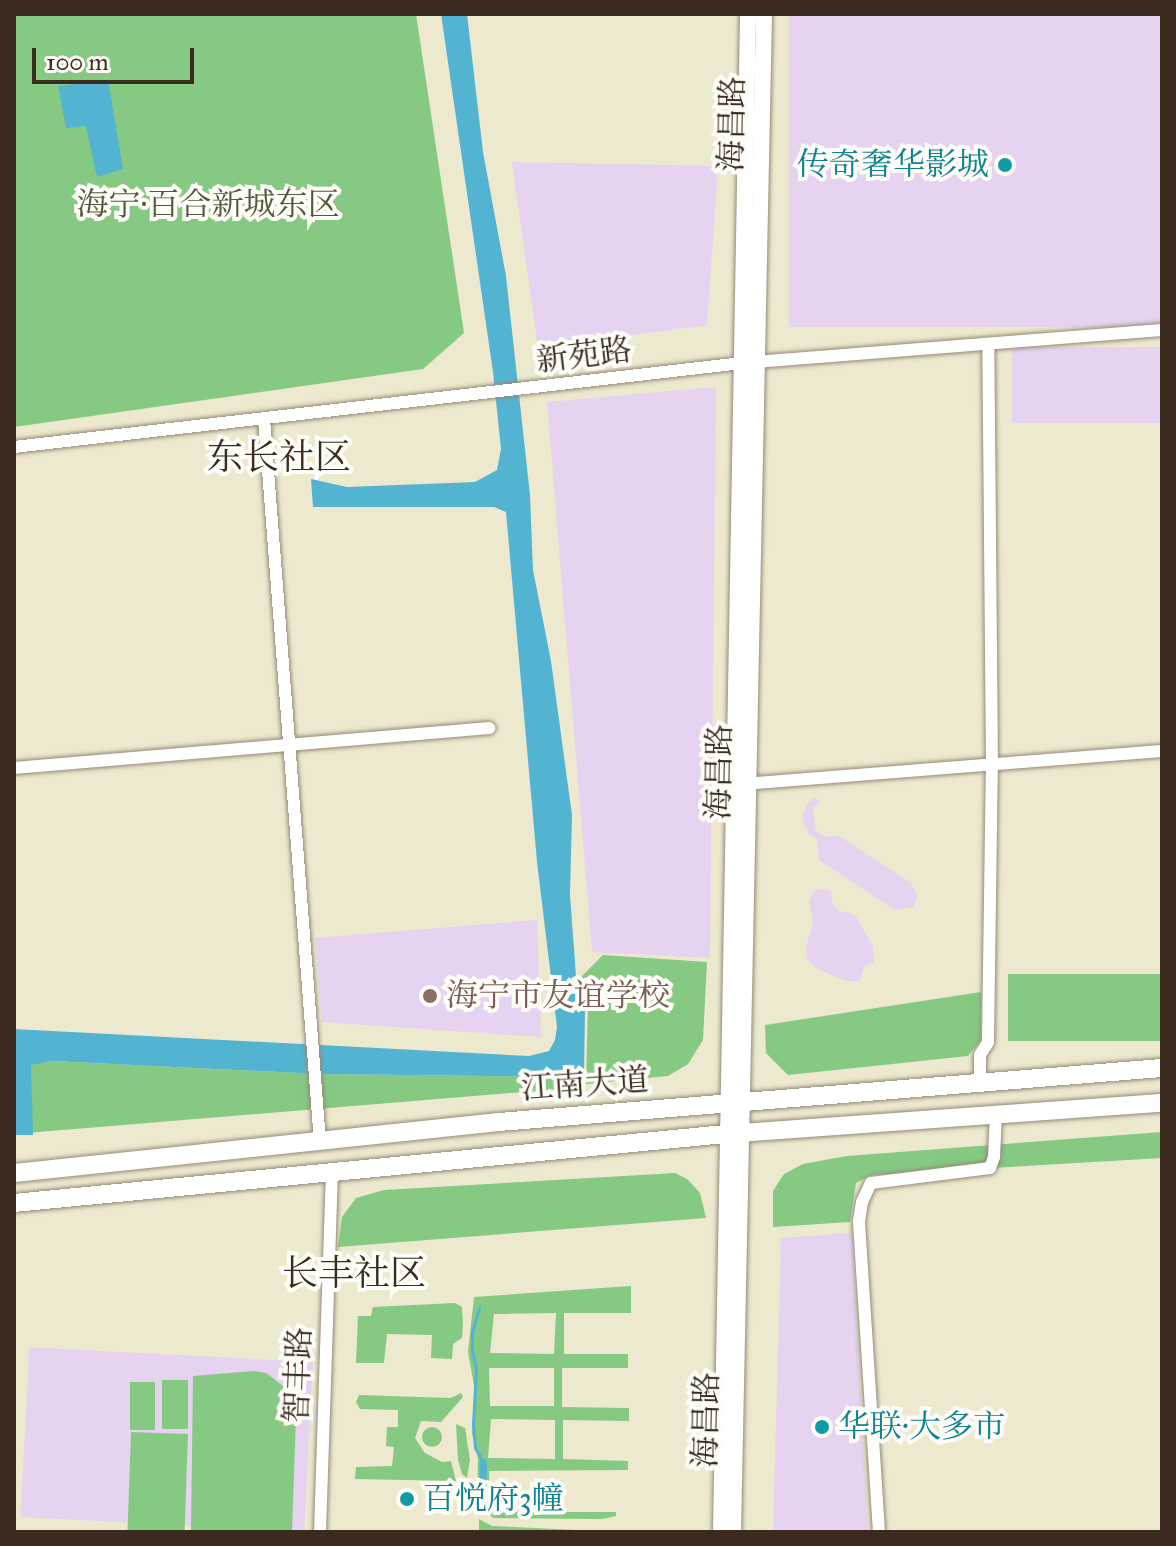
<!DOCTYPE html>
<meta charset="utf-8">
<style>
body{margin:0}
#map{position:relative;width:1176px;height:1546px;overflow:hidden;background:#ede9cf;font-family:"IM FELL Great Primer","Noto Serif SC",serif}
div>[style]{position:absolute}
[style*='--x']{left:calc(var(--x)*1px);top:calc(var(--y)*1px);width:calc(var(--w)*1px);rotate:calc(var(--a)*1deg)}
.built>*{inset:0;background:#e6d3f0;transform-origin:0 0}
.green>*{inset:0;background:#85c982;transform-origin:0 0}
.round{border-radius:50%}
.water>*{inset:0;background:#53b4d1}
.stream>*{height:3px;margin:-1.5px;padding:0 1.5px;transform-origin:1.5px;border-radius:1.5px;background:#53b4d1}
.roads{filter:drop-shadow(0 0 2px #948a76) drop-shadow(0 0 2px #948a76)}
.minor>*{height:12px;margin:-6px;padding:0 6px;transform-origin:6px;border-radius:6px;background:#fff}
.major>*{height:16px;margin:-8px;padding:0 8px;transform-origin:8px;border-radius:8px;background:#fff}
.highway>*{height:18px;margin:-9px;padding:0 9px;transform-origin:9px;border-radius:9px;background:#fff}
.dots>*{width:22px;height:22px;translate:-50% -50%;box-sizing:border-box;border:4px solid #fdfcf7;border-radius:50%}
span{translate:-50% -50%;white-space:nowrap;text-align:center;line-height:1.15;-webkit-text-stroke:8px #fdfcf7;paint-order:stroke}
.street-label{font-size:32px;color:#3b2a1e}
.culture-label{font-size:32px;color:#0d838f}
.right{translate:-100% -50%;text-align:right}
.left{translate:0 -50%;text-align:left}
.park-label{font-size:32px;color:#515a3c}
.education-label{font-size:32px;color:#785e54}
.quarter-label{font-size:36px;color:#3b2a1e}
.frame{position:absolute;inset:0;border:16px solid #3b2a1e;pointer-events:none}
.scale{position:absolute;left:32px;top:48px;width:162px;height:36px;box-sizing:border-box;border:4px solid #3b2a1e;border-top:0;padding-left:10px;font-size:24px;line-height:28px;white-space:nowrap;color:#3b2a1e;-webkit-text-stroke:6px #fdfcf7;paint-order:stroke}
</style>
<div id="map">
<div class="built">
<i style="left:789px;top:14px;width:373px;height:313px"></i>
<i style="clip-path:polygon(512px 162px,718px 166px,707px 325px,538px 348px)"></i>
<i style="left:1162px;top:347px;width:76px;height:150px;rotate:90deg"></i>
<i style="clip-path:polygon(716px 387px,710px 958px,592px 952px,547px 402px)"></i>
<i style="clip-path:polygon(813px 798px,820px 800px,813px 810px,816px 831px,825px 837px,839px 836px,911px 883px,917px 896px,914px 907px,895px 910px,819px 860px,817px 839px,809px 834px,802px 819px,807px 804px)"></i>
<i style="clip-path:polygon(823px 889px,831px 891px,833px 905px,840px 911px,855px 915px,873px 946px,874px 962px,864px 966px,860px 981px,846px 981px,817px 969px,807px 959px,806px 947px,813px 923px,809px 902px,814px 891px)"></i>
<i style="clip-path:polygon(537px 920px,541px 1037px,322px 1022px,315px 938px)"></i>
<i style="clip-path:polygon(852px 1233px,868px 1532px,773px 1532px,781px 1238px)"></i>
<i style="left:313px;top:1362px;width:170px;height:284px;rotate:93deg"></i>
</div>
<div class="green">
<i style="clip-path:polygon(14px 14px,416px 14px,464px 333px,423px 369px,14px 427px)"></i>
<i style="clip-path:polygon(603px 955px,707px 962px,703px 1040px,688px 1064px,668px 1076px,586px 1084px,588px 1002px,582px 1000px,580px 978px)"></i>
<i style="left:1162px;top:974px;width:67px;height:154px;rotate:90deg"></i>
<i style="clip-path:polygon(981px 992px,981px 1040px,968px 1056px,788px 1075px,766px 1053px,765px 1025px)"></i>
<i style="clip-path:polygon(14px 1053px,51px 1061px,319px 1074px,584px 1077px,572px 1088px,14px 1134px)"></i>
<i style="clip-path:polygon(1162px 1132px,1162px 1158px,872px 1175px,856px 1183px,850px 1222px,773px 1227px,773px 1191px,784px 1174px,803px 1164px,847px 1156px)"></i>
<i style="clip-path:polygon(675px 1173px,687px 1179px,700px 1193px,706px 1218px,338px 1247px,342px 1217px,356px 1198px,384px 1190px)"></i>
<i style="clip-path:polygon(evenodd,631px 1286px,631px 1313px,564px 1313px,564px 1354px,628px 1354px,628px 1368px,562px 1368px,562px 1407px,629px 1408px,629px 1421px,563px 1420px,563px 1459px,628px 1461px,628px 1470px,489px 1471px,490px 1512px,616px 1512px,616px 1516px,602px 1519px,493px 1518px,477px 1502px,478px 1458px,472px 1434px,475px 1391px,468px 1352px,474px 1297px,631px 1286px,556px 1313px,554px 1354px,490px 1353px,494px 1314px,556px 1313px,631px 1286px,489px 1368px,554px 1368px,554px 1406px,490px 1406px,489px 1368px,631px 1286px,491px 1419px,555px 1420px,555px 1459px,488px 1458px,491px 1419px)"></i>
<i style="clip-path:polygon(455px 1303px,462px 1307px,463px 1323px,462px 1338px,453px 1344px,452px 1359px,431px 1358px,432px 1335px,387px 1334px,384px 1363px,356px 1363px,358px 1316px,371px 1316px,373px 1307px)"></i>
<i style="clip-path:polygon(254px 1371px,266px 1373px,283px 1386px,296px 1415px,292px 1532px,191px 1532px,193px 1376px)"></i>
<i style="left:188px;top:1380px;width:49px;height:26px;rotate:90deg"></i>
<i style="left:130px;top:1382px;width:25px;height:48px"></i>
<i style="clip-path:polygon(461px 1393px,463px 1397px,441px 1422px,421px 1421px,415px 1438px,425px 1453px,442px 1462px,451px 1461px,456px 1481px,355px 1479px,356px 1467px,392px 1466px,394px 1447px,386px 1446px,387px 1427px,398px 1427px,398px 1410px,360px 1409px,356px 1402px,359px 1395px,451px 1398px)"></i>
<i style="clip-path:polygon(456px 1424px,465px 1428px,470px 1460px,467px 1478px,462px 1474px,458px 1460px)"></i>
<i class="round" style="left:422px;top:1427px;width:20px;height:20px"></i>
<i style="left:131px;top:1432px;width:57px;height:100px;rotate:2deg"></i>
<i style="clip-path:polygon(479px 1519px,492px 1526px,618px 1532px,479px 1532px)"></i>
</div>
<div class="water">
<i style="clip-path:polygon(441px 14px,467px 14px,483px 152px,506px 276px,530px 495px,533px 570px,551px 661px,572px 815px,570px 895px,578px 1003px,585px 1010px,584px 1077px,319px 1074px,51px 1061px,31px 1065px,33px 1135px,14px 1135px,14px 1029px,529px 1056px,549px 1051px,555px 1040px,557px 1027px,537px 862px,506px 512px,494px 507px,313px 507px,311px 479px,347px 487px,475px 482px,497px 470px,501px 449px,493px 372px)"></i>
<i style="clip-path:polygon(108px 80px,123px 169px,97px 177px,86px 126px,66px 128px,58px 86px)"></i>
<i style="clip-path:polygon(480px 1456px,487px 1461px,486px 1508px,479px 1500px)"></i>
</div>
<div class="stream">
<i style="--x:479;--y:1308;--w:26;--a:106"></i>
<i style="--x:472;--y:1333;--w:18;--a:90"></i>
<i style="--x:472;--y:1351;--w:18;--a:77"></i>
<i style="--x:476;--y:1369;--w:55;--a:93.1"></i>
<i style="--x:473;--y:1424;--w:24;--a:85"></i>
<i style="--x:475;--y:1448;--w:9;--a:58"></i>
</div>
<div class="roads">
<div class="minor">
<i style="--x:264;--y:419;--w:725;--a:85.57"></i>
<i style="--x:14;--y:447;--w:733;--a:-6.58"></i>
<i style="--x:742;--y:363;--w:421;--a:-4.5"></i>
<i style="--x:14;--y:768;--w:477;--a:-4.8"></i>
<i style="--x:743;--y:784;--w:420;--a:-4.5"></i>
<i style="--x:980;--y:1086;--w:31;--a:-90"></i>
<i style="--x:980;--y:1055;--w:15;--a:-58"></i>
<i style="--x:988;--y:1042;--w:276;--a:-89.2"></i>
<i style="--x:992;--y:766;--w:420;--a:-90.5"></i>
<i style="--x:320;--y:1532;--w:361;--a:-88.1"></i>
<i style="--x:879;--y:1532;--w:312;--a:-93.7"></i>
<i style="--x:859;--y:1221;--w:19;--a:-81"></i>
<i style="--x:862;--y:1202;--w:21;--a:-65"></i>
<i style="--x:871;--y:1183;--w:120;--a:-7.2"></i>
<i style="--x:990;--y:1168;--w:12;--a:-70"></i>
<i style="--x:994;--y:1157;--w:42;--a:-87.3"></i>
</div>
<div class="major">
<i style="--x:721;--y:1532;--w:1518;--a:-88.98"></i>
<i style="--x:733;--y:1532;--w:1518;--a:-88.83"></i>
</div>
<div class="highway">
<i style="--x:14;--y:1173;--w:488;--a:-6"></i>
<i style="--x:499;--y:1122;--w:665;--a:-4.66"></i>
<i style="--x:14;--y:1203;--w:715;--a:-5.54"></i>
<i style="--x:726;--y:1134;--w:437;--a:-4.1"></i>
</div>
</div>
<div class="dots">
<i style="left:1005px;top:165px;background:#0f9aa8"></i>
<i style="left:430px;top:996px;background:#8d6e63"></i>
<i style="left:822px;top:1427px;background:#0f9aa8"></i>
<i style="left:407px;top:1499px;background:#0f9aa8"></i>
</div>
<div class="street-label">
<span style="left:733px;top:124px;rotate:-89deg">海昌路</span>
<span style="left:584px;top:356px;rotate:-7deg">新苑路</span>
<span style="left:720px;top:772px;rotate:-89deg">海昌路</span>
<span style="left:585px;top:1085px;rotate:-4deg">江南大道</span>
<span style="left:299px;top:1375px;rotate:-88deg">智丰路</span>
<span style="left:707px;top:1420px;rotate:-89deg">海昌路</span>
</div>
<div class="culture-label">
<span class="right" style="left:989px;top:165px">传奇奢华影城</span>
<span class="left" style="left:838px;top:1427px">华联·大多市</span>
<span class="left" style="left:423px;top:1499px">百悦府3幢</span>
</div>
<div class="park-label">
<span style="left:208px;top:205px">海宁·百合新城东区</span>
</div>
<div class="education-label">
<span class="left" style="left:446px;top:996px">海宁市友谊学校</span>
</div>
<div class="quarter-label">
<span style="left:279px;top:458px">东长社区</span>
<span style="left:354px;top:1274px">长丰社区</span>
</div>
<div class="frame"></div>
<div class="scale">100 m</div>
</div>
